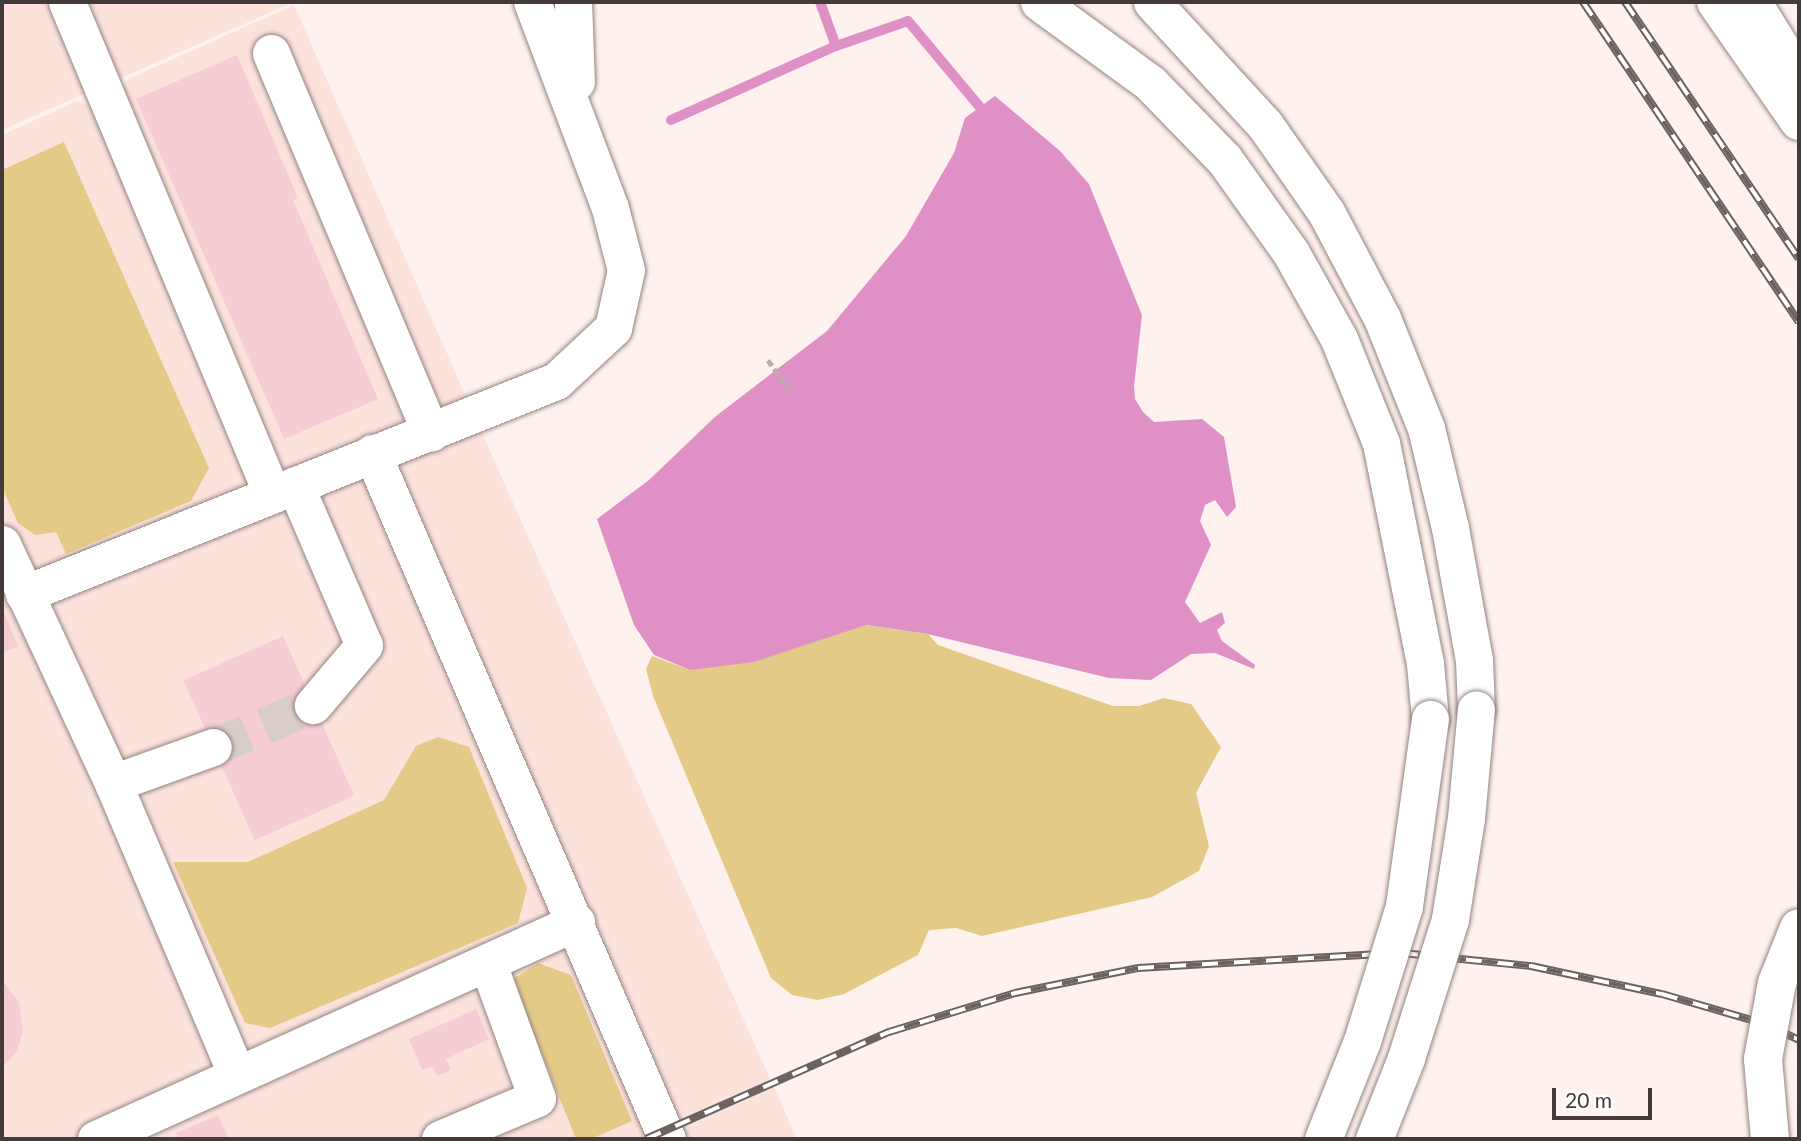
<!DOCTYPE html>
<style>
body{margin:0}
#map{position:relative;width:1801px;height:1141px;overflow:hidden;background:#fff1ed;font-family:Lato,sans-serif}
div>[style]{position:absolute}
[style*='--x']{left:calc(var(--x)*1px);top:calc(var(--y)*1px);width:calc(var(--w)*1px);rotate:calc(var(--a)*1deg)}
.built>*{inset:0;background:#fbe2db}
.green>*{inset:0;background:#e3cb87}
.water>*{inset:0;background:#df91c6}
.stream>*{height:10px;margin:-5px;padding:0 5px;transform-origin:5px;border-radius:5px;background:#df91c6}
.building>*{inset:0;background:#f5cdd3;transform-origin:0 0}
.minor-tunnel>*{height:37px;margin-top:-18.5px;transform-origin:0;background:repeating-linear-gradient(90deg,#d9cdc9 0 37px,transparent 0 55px)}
.path>*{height:4.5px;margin-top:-2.25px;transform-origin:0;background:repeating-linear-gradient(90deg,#b8adaa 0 7px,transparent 0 10.5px)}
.roads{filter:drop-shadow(0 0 2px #948480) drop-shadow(0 0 2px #948480)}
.minor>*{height:37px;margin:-18.5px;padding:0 18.5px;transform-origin:18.5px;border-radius:18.5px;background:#fff}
.major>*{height:38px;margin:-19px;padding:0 19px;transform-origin:19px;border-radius:19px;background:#fff}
.rail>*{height:8px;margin-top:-4px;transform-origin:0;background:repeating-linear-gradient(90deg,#fff 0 16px,#6c6361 0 32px);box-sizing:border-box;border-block:2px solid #6c6361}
.bridges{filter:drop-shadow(0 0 2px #948480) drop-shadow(0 0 2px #948480)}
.minor-bridge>*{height:37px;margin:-18.5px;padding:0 18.5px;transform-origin:18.5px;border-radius:18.5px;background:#fff}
.major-bridge>*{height:38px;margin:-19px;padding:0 19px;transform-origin:19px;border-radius:19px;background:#fff}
span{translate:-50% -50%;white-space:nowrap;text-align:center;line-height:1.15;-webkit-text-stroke:5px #fff;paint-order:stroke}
.frame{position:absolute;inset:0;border:4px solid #423b39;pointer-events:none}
.scale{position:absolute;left:1552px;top:1088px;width:100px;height:32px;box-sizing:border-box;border:4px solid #423b39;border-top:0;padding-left:9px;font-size:21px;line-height:24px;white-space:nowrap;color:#423b39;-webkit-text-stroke:5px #fff;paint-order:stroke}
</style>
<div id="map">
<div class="built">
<i style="clip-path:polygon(2px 2px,294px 2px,2px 130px)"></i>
<i style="clip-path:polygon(294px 5px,474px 415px,797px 1139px,2px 1139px,2px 135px,77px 101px,95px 108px,117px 99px,128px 79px)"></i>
</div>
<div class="green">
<i style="clip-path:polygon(64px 142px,209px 468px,191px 501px,66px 554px,56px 532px,35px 535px,18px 523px,2px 487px,2px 170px)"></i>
<i style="clip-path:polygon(865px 625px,928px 634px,938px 645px,1113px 706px,1139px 706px,1164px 698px,1191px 704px,1221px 747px,1196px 793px,1209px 846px,1199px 871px,1152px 897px,982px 936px,956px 928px,929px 930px,918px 955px,844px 994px,818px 1000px,792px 995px,771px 978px,653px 696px,646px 669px,652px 656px,690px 670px)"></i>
<i style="clip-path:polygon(438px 737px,469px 747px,527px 888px,518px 923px,270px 1028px,245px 1023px,173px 862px,248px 862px,384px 800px,416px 746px)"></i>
<i style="clip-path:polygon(538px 963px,571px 975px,632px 1121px,591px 1139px,576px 1139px,512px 980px)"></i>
</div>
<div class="water">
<i style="clip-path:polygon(995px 96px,1060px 151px,1089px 184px,1142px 315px,1134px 386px,1135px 399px,1143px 412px,1154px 422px,1202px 419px,1224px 437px,1236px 507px,1227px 517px,1215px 500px,1205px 505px,1200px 521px,1211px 545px,1185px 602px,1200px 623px,1222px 612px,1225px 623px,1217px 630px,1222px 641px,1255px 665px,1254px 669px,1215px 653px,1191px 654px,1151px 680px,1109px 678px,928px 634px,866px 625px,754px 662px,690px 670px,654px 655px,634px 625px,597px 519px,649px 480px,716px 416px,827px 331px,906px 236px,954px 153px,965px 118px)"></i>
</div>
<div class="stream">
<i style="--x:820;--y:2;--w:47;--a:70"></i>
<i style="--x:671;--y:120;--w:181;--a:-24.2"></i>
<i style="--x:836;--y:46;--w:76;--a:-19.1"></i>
<i style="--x:908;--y:21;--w:112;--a:50.1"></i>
</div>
<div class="building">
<i style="clip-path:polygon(237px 55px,298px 198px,293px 200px,378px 399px,284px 439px,136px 99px)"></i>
<i style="clip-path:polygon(2px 608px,18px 646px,2px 653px)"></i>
<i style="left:283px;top:636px;width:175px;height:109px;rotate:66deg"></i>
<i style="clip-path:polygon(2px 980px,19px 1002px,23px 1031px,17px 1051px,2px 1068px)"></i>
<i style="clip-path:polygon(476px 1009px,489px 1039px,446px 1059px,451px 1070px,437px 1076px,432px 1066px,422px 1070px,409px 1039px)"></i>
<i style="clip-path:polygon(218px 1115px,229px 1139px,179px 1139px,176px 1133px)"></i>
</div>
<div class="minor-tunnel">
<i style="--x:213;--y:747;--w:108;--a:-22.8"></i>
</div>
<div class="path">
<i style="--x:768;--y:360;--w:36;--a:54"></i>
</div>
<div class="roads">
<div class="minor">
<i style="--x:67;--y:2;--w:533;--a:67.38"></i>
<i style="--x:573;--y:2;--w:80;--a:87.9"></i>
<i style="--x:1039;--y:2;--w:137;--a:36.1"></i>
<i style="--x:1150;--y:83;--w:106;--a:45.8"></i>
<i style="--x:1224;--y:159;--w:115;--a:54.5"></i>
<i style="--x:1291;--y:253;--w:98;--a:60.8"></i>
<i style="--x:1339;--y:339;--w:112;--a:68"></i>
<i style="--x:1381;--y:443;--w:224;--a:78.7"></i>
<i style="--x:1425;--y:663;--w:56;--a:84.9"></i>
<i style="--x:1152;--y:2;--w:167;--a:47.4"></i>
<i style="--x:1265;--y:125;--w:106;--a:55"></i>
<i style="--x:1326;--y:212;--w:120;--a:62.2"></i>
<i style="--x:1382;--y:318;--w:118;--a:68.2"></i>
<i style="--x:1426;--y:428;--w:103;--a:76.5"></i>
<i style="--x:1450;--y:528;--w:134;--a:79.7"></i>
<i style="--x:1474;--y:660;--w:49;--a:87.7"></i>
<i style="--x:271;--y:53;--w:412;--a:67.2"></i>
<i style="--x:372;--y:453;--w:747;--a:66.73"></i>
<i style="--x:295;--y:485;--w:174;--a:66.7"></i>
<i style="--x:364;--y:645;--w:79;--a:130.4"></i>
<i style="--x:2;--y:544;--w:264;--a:65.1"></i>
<i style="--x:113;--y:783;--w:315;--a:67"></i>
<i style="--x:24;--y:594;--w:573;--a:-21.82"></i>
<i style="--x:556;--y:381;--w:78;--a:-42.9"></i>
<i style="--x:613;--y:328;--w:59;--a:-77.4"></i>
<i style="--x:626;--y:270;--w:64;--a:-104.5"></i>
<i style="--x:610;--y:208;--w:220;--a:-110.7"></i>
<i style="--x:113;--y:783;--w:106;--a:-19.8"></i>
<i style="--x:96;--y:1139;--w:527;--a:-24.33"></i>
<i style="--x:440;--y:1139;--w:105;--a:-22.9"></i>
<i style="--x:537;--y:1098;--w:143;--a:-110.1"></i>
</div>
<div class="major">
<i style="--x:1716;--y:2;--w:145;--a:55.1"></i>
<i style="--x:1752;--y:2;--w:78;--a:58.2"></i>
</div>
</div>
<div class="rail">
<i style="--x:1583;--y:2;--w:386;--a:56"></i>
<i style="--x:1625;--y:2;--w:310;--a:55.9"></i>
<i style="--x:646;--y:1139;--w:266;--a:-23.8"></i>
<i style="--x:889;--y:1032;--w:132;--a:-17.2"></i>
<i style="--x:1015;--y:993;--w:126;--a:-11.5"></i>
<i style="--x:1138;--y:968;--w:264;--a:-3.3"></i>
<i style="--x:1402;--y:953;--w:130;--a:5.8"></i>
<i style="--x:1531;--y:966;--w:134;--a:12.1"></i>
<i style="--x:1662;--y:994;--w:107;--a:16.2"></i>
<i style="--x:1765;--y:1024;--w:38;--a:25"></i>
</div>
<div class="bridges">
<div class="minor-bridge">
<i style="--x:1323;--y:1139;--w:105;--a:-68.3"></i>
<i style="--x:1362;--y:1041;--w:141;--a:-72.7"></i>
<i style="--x:1404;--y:906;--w:189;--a:-82.1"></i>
<i style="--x:1374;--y:1139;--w:87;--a:-68.4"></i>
<i style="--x:1406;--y:1058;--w:146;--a:-72.4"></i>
<i style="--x:1450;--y:919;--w:102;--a:-81"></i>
<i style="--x:1466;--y:818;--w:109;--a:-84.8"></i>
</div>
<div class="major-bridge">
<i style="--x:1770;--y:1139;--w:80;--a:-95"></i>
<i style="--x:1763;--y:1059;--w:77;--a:-79.6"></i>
<i style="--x:1777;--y:983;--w:59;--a:-68.2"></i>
</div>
</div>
<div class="frame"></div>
<div class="scale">20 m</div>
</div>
